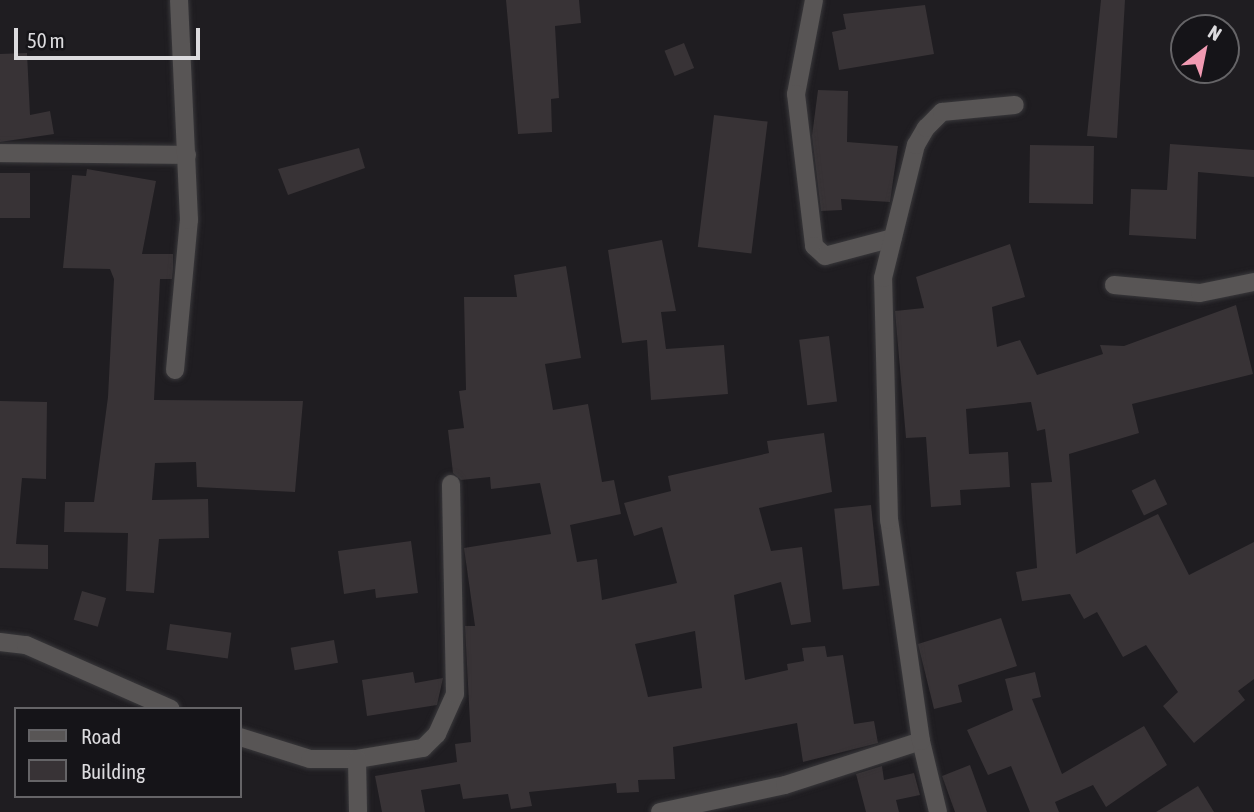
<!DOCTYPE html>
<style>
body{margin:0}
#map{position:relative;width:1254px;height:812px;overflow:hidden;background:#1f1d21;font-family:"Asap Condensed",sans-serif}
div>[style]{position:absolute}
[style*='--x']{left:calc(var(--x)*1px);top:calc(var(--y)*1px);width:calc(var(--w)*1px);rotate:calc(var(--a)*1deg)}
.building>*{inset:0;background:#383336;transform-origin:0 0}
.roads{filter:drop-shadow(0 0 2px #39383b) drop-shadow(0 0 2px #39383b)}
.minor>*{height:18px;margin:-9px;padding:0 9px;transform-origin:9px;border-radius:9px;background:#585555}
span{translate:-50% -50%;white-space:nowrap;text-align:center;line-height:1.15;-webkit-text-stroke:6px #151418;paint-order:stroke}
.legend{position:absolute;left:14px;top:707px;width:228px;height:91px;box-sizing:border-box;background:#151418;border:2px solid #656467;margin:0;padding:9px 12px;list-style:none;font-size:21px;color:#dcdbde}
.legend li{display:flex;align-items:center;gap:14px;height:35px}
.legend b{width:35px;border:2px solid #656467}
.north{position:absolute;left:1170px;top:14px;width:70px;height:70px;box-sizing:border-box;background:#151418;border:2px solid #656467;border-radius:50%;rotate:32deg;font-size:19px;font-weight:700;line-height:28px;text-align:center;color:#dcdbde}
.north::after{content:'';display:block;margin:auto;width:24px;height:32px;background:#f19ab2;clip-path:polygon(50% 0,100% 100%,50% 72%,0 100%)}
.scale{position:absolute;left:14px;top:28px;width:186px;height:32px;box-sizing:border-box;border:4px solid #dcdbde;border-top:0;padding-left:9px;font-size:21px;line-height:24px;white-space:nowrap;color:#dcdbde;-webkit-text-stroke:5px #151418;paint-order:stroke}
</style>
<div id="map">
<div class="building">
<i style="clip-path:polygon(506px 0,579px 0,581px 23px,555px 26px,559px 98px,551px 99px,552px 132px,518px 134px)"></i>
<i style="clip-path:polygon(1101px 0,1125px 0,1117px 138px,1087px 136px)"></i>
<i style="clip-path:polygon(925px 5px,934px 54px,839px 70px,832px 32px,846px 29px,843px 14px)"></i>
<i style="left:684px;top:43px;width:27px;height:21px;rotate:68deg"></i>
<i style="clip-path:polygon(27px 53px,30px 115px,50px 111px,54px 134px,0 142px,0 54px)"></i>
<i style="clip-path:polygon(818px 90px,848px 91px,847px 142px,898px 146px,890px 202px,841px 199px,842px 210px,821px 211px,812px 136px)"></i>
<i style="left:714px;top:115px;width:54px;height:133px;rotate:7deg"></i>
<i style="clip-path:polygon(1170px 144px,1254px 150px,1254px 177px,1198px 172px,1196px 239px,1129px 235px,1131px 189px,1167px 190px)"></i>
<i style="left:1030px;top:145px;width:64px;height:58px;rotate:1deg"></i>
<i style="clip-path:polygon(359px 148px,365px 168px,288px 195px,278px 169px)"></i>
<i style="clip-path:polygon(87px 169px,156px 181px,142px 254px,173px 254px,173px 269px,172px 279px,160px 279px,154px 400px,303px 401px,295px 492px,197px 487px,196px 462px,155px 463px,152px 500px,208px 499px,209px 538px,159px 539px,154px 593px,126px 591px,128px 533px,64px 532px,65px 502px,94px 502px,108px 397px,114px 279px,110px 269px,63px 268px,72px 175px,86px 176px)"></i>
<i style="left:0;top:173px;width:30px;height:45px"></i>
<i style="clip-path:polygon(662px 240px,676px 311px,661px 312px,666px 349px,724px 345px,728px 394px,651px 400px,647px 340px,622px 343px,608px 250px)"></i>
<i style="clip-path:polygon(1010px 244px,1025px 297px,992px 307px,997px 347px,1020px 340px,1037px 375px,1103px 354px,1100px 345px,1124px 346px,1236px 305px,1253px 374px,1132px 404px,1139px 433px,1069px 454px,1076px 554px,1158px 514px,1189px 575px,1254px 542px,1254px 679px,1238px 691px,1245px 700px,1194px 743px,1163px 706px,1178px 692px,1146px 645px,1123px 657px,1097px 612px,1084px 619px,1070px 594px,1022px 601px,1016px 572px,1037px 568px,1031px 483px,1052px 482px,1045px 429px,1037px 431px,1031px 402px,966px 409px,969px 454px,1008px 452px,1010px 487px,960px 490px,961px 505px,931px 507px,926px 437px,906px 438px,895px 311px,924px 308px,916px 277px)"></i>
<i style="clip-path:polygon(evenodd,566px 266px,581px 358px,545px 364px,553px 410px,588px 404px,602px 482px,614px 480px,621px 514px,570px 525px,577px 562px,597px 559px,602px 600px,677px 583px,662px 527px,634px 536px,624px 503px,671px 491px,668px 476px,769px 453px,767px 441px,824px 433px,832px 492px,759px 508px,771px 551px,802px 547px,811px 622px,791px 625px,781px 582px,734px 595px,745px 680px,788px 670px,787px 664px,804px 661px,802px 648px,825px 646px,827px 657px,843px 655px,854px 724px,874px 721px,878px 743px,803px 762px,797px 723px,673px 747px,675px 779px,638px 780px,639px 792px,617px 793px,616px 783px,529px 792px,532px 806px,511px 809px,508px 794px,463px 799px,460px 784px,421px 790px,425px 812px,382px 812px,375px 776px,457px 762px,455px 744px,471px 742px,465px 626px,475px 626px,464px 548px,551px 534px,540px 483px,491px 489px,490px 477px,461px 480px,453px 473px,448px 430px,464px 428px,459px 391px,466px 390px,464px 297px,517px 297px,514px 275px,566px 266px,695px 631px,702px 688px,648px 697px,635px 644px,695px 631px)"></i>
<i style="left:829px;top:336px;width:66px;height:30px;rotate:83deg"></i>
<i style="clip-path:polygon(0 401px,47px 402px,46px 479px,22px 478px,16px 544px,48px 545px,48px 569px,0 568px)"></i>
<i style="left:1155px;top:479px;width:28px;height:26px;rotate:64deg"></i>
<i style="left:871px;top:505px;width:81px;height:37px;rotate:84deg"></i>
<i style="clip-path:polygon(411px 541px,418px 593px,376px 598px,375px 589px,344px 594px,338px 551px)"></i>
<i style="left:82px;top:591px;width:25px;height:30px;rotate:16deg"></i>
<i style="clip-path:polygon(1001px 618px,1017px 666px,958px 685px,962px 702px,934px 709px,918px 644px)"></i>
<i style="left:170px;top:624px;width:62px;height:26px;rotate:8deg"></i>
<i style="left:334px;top:640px;width:23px;height:44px;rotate:80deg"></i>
<i style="clip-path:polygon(413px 672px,415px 683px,443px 678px,437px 705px,367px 716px,362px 680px)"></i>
<i style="clip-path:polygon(1035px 672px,1041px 697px,1032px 699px,1062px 774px,1144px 726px,1167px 765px,1106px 807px,1093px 785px,1055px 802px,1059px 812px,1030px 812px,1011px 766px,988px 775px,967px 730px,1013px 710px,1005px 679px)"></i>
<i style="clip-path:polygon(970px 765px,987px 812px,955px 812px,942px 776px)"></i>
<i style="clip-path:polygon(882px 766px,884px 780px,914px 773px,920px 795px,896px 800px,899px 812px,866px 812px,856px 774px)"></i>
<i style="clip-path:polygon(1198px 786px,1214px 812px,1156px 812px)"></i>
</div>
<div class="roads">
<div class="minor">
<i style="--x:814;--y:0;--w:96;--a:100.8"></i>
<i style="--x:796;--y:94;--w:153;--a:83.2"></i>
<i style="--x:814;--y:246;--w:15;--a:42"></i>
<i style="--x:825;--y:256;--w:70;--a:-14.8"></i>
<i style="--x:0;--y:153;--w:187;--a:0.6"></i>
<i style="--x:1114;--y:285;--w:86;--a:5.3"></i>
<i style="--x:1200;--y:293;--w:55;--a:-11.5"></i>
<i style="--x:175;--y:370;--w:151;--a:-84.7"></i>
<i style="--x:189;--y:220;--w:220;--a:-92.6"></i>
<i style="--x:0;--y:642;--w:26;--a:7"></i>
<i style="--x:26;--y:645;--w:158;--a:23.8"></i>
<i style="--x:240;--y:737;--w:73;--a:17.4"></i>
<i style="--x:310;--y:759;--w:47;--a:0"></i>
<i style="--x:357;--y:759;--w:67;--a:-9.5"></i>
<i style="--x:423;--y:748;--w:20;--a:-45"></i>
<i style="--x:437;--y:734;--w:44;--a:-65.8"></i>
<i style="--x:455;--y:694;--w:210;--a:-91.1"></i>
<i style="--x:357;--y:759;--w:53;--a:88.9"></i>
<i style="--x:660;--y:812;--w:128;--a:-12.2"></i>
<i style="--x:785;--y:785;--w:143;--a:-17.9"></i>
<i style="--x:938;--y:812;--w:73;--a:-103.5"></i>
<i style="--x:921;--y:741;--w:223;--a:-98.2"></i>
<i style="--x:889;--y:520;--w:242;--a:-91.4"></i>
<i style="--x:883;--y:278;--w:137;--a:-76.1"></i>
<i style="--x:916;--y:145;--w:20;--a:-60"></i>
<i style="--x:926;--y:128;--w:23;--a:-45"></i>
<i style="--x:942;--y:112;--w:73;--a:-5.5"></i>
</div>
</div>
<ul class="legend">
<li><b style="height:9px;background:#585555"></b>Road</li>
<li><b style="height:19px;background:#383336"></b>Building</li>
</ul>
<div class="north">N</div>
<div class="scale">50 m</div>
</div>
